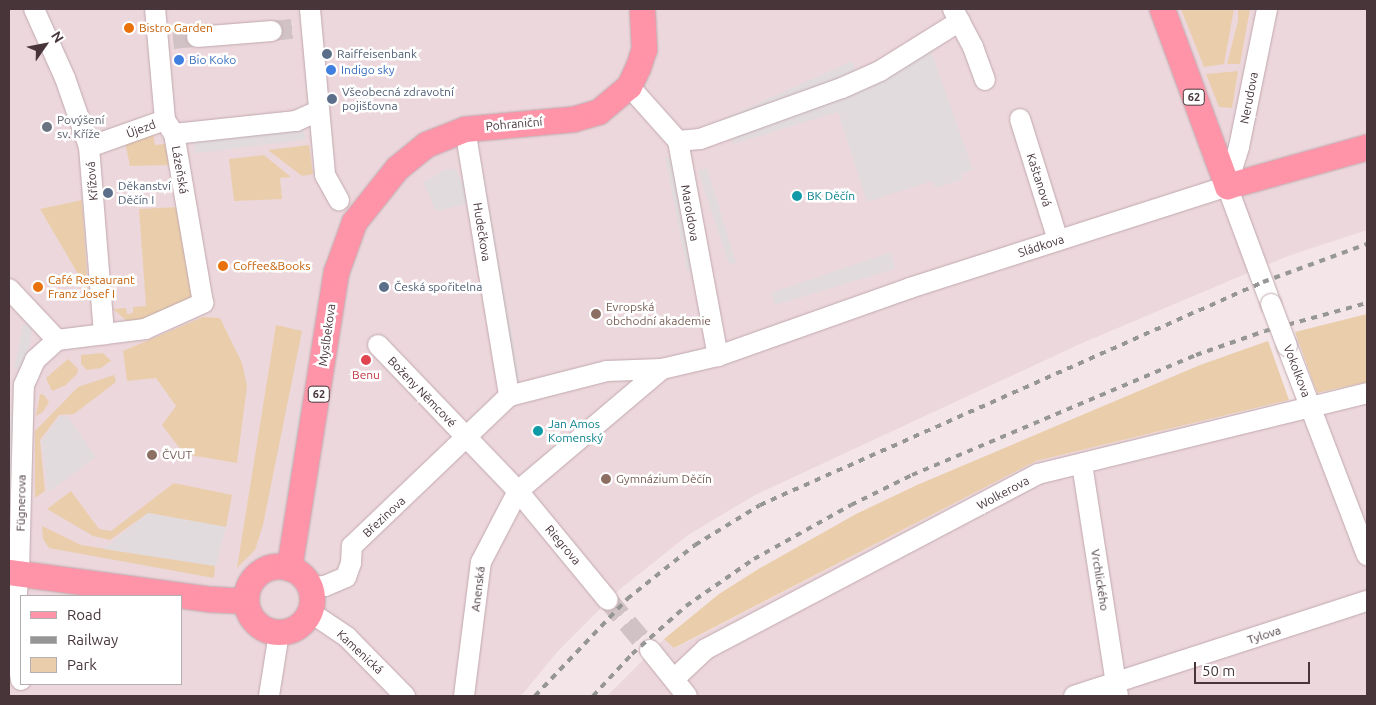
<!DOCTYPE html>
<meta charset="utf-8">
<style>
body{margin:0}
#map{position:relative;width:1376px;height:705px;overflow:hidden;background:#f4e5e8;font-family:Ubuntu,sans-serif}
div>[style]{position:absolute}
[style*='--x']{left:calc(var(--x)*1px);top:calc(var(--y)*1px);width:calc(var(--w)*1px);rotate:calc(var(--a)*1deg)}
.residential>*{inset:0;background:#ecd7dc}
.green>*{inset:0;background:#eaceac}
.parking>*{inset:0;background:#e1dbdd;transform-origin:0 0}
.minor-tunnel>*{height:20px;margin-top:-10px;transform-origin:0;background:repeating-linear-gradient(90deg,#d1c2c5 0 20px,transparent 0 30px)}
.roads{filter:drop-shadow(0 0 1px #c0a8ae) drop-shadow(0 0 1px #c0a8ae)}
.minor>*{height:20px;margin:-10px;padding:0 10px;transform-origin:10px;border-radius:10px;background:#fff}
.major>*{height:25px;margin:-12.5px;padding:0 12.5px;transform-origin:12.5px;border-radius:12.5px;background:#ff93a7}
.major>.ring{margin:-12.5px;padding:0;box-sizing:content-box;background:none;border:25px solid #ff93a7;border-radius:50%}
.rail>*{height:4px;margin-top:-2px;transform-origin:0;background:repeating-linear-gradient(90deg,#969696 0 6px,transparent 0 12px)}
.bridges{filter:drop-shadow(0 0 1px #c0a8ae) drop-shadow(0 0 1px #c0a8ae)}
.minor-bridge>*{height:20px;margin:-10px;padding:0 10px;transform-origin:10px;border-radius:10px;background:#fff}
.dots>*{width:14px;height:14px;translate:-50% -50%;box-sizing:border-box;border:2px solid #fff;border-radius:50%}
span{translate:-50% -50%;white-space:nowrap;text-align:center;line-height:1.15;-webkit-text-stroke:5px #fff;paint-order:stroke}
.shield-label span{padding:1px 4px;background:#fff;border:1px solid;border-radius:4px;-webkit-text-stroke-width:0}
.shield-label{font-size:11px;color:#47353a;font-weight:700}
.food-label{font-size:12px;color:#c56008}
.left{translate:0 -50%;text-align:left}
.service-label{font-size:12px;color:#4e5e75}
.shop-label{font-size:12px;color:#366cbe}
.street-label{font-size:12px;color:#47353a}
.worship-label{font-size:12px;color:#5b616d}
.culture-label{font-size:12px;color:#0d838f}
.education-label{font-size:12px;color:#785e54}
.health-label{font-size:12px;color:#be3a42}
.frame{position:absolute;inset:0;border:10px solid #47353a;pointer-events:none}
.legend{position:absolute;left:20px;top:595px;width:162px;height:90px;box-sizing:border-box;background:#fff;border:1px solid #b5aeb0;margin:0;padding:6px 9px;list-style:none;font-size:15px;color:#47353a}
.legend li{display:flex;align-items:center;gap:10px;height:25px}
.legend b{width:25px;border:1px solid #b5aeb0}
.north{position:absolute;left:20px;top:20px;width:50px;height:50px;-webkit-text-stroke:4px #fff;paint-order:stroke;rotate:57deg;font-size:14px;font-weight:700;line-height:20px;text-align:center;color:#47353a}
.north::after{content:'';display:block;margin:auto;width:18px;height:22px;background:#47353a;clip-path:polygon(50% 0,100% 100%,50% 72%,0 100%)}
.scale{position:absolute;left:1194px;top:662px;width:116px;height:22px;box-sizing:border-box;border:2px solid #47353a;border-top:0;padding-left:6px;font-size:15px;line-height:18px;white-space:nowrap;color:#47353a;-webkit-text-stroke:4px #fff;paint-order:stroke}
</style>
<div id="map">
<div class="residential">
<i style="clip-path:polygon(evenodd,9px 9px,1367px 9px,1367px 230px,1288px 256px,1080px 344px,755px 495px,688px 535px,619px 590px,558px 651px,521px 696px,9px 696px,9px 9px,21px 596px,181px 596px,181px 684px,21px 684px,21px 596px)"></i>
<i style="clip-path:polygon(1367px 382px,1367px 696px,607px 696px,664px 639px,675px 648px,1036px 461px)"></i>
</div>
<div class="green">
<i style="clip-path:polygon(1181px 9px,1234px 9px,1224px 64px,1204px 67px)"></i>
<i style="clip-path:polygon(1238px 9px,1250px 9px,1240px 64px,1227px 64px,1238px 21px)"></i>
<i style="clip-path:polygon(1238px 71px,1232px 108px,1219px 107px,1206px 74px)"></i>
<i style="clip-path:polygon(153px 133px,155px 145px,165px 144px,169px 165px,130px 166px,125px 142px)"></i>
<i style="clip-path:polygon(309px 145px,313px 174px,302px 176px,268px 150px)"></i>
<i style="clip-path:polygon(264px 155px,291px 177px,280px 178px,282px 199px,234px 201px,229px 159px)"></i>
<i style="clip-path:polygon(82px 200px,88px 291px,40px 209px)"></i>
<i style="clip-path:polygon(178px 207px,193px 293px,190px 299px,144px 320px,127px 321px,113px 309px,126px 308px,127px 314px,133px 313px,133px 307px,146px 306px,139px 209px)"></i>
<i style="clip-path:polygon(1367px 314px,1367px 382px,1317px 393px,1295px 332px)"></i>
<i style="clip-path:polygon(203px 317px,220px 318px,242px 363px,247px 386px,237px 463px,184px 454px,162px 425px,176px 406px,156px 378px,127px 381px,123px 351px)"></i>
<i style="clip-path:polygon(276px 325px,302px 331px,263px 525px,255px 550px,237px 568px)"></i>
<i style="clip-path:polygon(1268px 341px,1289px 400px,1036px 461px,674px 648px,664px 639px,719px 594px,760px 568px,856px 514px,917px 485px,1200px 365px)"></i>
<i style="clip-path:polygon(103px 353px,111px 361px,101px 368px,87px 370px,81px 364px,81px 355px)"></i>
<i style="clip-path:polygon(68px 359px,78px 369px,77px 374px,66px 385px,52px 391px,46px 378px)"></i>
<i style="clip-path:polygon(114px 375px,116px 382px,74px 414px,59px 415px,40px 440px,45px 491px,35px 498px,35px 431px,78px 387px)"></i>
<i style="clip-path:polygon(40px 394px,44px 395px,49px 402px,43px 412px,36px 416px)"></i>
<i style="clip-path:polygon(174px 483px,232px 495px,226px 527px,148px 513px,110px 540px,93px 536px,47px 509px,71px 491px,99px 529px,111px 531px)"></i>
<i style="clip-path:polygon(42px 526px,81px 545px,215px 566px,214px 578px,49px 548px,43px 539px)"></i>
</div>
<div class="parking">
<i style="clip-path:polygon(930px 48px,973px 170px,961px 174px,963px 179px,936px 188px,932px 181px,867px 202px,838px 112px,733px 144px,723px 119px,852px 61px,858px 76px)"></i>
<i style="left:302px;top:114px;width:26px;height:111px;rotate:83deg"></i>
<i style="left:673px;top:156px;width:116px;height:8px;rotate:79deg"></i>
<i style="clip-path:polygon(707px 168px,736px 263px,729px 264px,698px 171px)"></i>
<i style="clip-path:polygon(447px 169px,456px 170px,463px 184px,466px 204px,436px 211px,423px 182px)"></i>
<i style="left:484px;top:176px;width:207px;height:5px;rotate:80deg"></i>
<i style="clip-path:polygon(891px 252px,895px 269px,775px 305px,771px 293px)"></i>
<i style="left:23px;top:324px;width:10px;height:45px;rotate:11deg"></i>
<i style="clip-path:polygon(310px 395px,288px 501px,286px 497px,300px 406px)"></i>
<i style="clip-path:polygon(12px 404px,20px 409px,12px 531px,9px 532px,9px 427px)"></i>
<i style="clip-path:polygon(60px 416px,67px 416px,96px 457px,48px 492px,42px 440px)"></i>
<i style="clip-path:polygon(148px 513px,226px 527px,216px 566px,104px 549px)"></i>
</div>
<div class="minor-tunnel">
<i style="--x:272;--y:31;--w:27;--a:-6"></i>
<i style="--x:173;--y:39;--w:24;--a:-5"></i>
<i style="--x:608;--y:600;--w:65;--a:50"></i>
</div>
<div class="roads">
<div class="minor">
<i style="--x:34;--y:9;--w:76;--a:65.8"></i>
<i style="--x:65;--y:78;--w:73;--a:70.8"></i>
<i style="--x:89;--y:147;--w:188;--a:85.4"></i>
<i style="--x:310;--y:9;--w:167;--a:84.8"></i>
<i style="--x:325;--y:175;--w:29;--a:61"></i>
<i style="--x:953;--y:9;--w:43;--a:62.2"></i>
<i style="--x:973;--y:47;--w:35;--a:70"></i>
<i style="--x:197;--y:37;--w:75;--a:-4.6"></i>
<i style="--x:629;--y:86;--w:74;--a:48.3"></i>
<i style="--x:678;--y:141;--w:219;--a:79.5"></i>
<i style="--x:1020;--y:119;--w:127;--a:72.6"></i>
<i style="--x:465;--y:129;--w:271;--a:80.6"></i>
<i style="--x:174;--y:134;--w:123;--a:-6.1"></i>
<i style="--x:296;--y:121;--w:24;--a:-24"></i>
<i style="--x:678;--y:141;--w:22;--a:-5"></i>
<i style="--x:700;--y:139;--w:151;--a:-19.8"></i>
<i style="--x:842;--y:88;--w:42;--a:-24.1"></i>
<i style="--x:880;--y:71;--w:94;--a:-32"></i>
<i style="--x:89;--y:147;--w:81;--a:-19.6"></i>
<i style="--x:1227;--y:186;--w:41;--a:-72.9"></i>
<i style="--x:1239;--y:147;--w:141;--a:-78.5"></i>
<i style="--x:1227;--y:186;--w:126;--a:69.6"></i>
<i style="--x:9;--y:289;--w:70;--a:46.7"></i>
<i style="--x:378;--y:345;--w:202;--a:46.2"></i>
<i style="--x:518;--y:491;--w:141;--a:50.5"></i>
<i style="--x:1287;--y:346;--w:224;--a:69.1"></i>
<i style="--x:1082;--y:464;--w:235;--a:81.2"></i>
<i style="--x:310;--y:587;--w:15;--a:-4"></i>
<i style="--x:325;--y:586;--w:23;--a:-23"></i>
<i style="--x:346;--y:577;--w:15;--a:-70"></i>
<i style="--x:351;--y:563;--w:17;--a:-87"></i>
<i style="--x:352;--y:546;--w:217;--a:-43.7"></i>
<i style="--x:509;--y:396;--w:101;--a:-14.3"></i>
<i style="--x:607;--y:371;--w:55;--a:-2.1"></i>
<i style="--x:662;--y:369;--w:57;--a:-13.1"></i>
<i style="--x:718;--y:356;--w:204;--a:-19.5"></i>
<i style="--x:910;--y:288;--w:333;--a:-17.8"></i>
<i style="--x:310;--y:612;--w:45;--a:34"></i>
<i style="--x:347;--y:637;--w:83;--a:45.5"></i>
<i style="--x:650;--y:650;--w:59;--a:51.2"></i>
<i style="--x:674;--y:679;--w:44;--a:-43.2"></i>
<i style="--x:706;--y:649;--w:375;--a:-27.8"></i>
<i style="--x:1038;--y:474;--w:339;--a:-13.8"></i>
<i style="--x:21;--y:680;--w:47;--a:-99.9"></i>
<i style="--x:13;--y:634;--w:62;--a:-84.5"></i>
<i style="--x:19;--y:572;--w:187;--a:-88.5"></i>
<i style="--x:24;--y:385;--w:27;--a:-66"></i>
<i style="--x:35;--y:360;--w:30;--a:-42"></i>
<i style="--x:57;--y:340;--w:89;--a:-7.1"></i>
<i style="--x:145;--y:329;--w:64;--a:-24.1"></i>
<i style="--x:203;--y:303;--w:171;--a:-99.7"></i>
<i style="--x:174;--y:134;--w:17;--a:-123"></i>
<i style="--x:165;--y:120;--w:111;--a:-95.1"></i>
<i style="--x:269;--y:696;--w:64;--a:-81"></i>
<i style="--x:464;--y:696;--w:135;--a:-82.8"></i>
<i style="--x:481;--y:562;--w:80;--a:-62.5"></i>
<i style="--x:518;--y:491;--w:189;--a:-40.3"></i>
<i style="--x:1074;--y:696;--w:308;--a:-18"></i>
</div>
<div class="major">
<i style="--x:1162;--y:9;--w:189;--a:69.8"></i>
<i style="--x:1227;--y:186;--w:145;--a:-15.6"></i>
<i class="ring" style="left:246px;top:566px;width:41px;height:41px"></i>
<i style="--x:289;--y:568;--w:300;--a:-81"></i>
<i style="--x:336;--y:272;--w:53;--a:-70.2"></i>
<i style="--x:354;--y:222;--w:69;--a:-51.5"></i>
<i style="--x:397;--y:168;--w:38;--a:-39"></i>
<i style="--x:427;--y:144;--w:41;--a:-21.5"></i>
<i style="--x:465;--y:129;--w:108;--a:-5.3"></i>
<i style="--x:573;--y:119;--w:26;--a:-16"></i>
<i style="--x:598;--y:112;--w:40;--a:-40"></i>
<i style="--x:629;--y:86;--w:21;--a:-65"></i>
<i style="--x:638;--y:67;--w:19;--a:-72"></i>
<i style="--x:644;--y:49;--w:40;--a:-92.9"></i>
<i style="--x:9;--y:572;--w:203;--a:7.7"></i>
<i style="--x:210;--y:599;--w:36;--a:3"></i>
</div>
</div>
<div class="rail">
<i style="--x:535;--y:696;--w:134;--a:-46.5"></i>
<i style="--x:627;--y:599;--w:87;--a:-38.5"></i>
<i style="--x:695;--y:545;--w:76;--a:-31.6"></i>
<i style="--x:760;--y:505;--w:550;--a:-23.91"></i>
<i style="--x:1263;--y:282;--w:111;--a:-20.1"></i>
<i style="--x:593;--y:696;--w:57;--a:-47.1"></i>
<i style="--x:632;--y:654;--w:72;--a:-41.6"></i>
<i style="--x:686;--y:606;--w:83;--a:-34.7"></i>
<i style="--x:754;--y:559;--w:111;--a:-29.1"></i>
<i style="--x:851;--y:505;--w:68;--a:-26.2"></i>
<i style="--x:912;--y:475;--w:308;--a:-22.9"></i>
<i style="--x:1196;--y:355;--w:73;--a:-19.2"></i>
<i style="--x:1265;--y:331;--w:106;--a:-15.4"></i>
</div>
<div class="bridges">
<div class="minor-bridge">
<i style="--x:1271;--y:304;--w:45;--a:69.1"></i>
</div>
</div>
<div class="dots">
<i style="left:129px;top:28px;background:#e8710a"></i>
<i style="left:327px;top:54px;background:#5c6f8a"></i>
<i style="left:179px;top:60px;background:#3f7fe0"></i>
<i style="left:331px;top:70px;background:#3f7fe0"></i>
<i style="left:332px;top:99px;background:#5c6f8a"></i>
<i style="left:47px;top:127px;background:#6b7280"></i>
<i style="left:108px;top:193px;background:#5c6f8a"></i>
<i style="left:797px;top:196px;background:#0f9aa8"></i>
<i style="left:223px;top:266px;background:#e8710a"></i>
<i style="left:38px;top:287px;background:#e8710a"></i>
<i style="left:384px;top:287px;background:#5c6f8a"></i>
<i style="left:596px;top:314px;background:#8d6e63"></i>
<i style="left:366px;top:360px;background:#e0444e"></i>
<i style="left:538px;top:431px;background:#0f9aa8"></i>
<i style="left:152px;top:455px;background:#8d6e63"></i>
<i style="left:606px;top:479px;background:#8d6e63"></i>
</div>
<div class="shield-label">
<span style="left:1194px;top:97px">62</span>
<span style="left:319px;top:394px">62</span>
</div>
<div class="food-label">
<span class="left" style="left:139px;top:28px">Bistro Garden</span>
<span class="left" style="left:233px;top:266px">Coffee&amp;Books</span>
<span class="left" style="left:48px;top:287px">Café Restaurant<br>Franz Josef I</span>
</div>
<div class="service-label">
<span class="left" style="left:337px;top:54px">Raiffeisenbank</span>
<span class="left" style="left:342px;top:99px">Všeobecná zdravotní<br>pojišťovna</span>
<span class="left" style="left:118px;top:193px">Děkanství<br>Děčín I</span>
<span class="left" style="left:394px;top:287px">Česká spořitelna</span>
</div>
<div class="shop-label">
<span class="left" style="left:189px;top:60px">Bio Koko</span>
<span class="left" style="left:341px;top:70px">Indigo sky</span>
</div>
<div class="street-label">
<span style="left:1249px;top:98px;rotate:-79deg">Nerudova</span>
<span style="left:514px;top:124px;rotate:-5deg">Pohraniční</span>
<span style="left:141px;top:129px;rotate:-20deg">Újezd</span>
<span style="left:180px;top:170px;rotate:80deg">Lázeňská</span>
<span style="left:1039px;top:180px;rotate:72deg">Kaštanová</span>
<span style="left:92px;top:181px;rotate:-95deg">Křížová</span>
<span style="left:690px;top:213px;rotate:80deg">Maroldova</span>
<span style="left:482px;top:232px;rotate:81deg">Hudečkova</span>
<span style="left:1041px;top:246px;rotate:-18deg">Sládkova</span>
<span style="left:327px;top:335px;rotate:-82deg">Myslbekova</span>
<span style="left:1297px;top:371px;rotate:69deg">Vokolkova</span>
<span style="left:422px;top:392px;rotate:46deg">Boženy Němcové</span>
<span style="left:1003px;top:493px;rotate:-28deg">Wolkerova</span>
<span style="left:21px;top:503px;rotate:-89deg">Fügnerova</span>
<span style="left:384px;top:517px;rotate:-43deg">Březinova</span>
<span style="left:563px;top:545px;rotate:50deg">Riegrova</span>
<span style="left:1100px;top:580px;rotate:81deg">Vrchlického</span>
<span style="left:478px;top:589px;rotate:-83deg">Anenská</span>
<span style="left:1264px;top:635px;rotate:-18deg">Tylova</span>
<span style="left:360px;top:652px;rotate:43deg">Kamenická</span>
</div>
<div class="worship-label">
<span class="left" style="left:57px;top:127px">Povýšení<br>sv. Kříže</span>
</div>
<div class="culture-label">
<span class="left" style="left:807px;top:196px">BK Děčín</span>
<span class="left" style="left:548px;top:431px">Jan Amos<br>Komenský</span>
</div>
<div class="education-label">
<span class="left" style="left:606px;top:314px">Evropská<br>obchodní akademie</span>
<span class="left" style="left:162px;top:455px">ČVUT</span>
<span class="left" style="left:616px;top:479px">Gymnázium Děčín</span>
</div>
<div class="health-label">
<span style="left:366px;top:375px">Benu</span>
</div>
<div class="frame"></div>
<ul class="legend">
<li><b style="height:6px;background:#ff93a7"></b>Road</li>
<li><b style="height:6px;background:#969696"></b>Railway</li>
<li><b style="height:14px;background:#eaceac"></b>Park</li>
</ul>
<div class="north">N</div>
<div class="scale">50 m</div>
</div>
